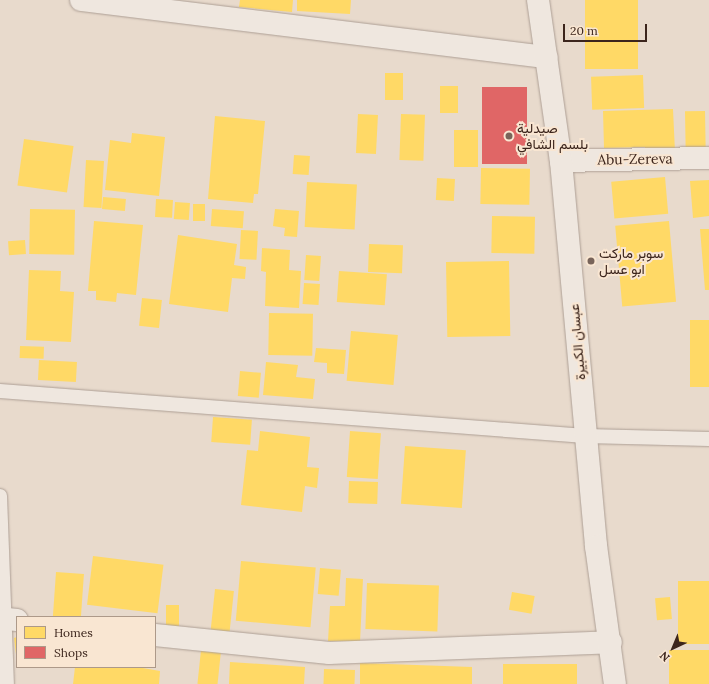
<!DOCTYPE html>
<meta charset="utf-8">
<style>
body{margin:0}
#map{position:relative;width:709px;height:684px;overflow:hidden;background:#e8dacc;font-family:Lora,Vazirmatn,serif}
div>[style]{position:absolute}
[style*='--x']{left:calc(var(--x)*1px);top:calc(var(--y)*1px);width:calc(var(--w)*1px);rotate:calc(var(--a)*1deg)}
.homes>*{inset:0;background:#ffd966;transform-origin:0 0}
.shops>*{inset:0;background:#e06666;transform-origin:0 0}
.roads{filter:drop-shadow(0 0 1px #ad9f95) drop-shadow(0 0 1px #ad9f95)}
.lane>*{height:14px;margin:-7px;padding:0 7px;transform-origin:7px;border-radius:7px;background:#efe7df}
.street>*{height:22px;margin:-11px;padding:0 11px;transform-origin:11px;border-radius:11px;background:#efe7df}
.secondary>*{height:22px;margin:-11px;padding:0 11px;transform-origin:11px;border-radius:11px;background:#efe7df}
.dots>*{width:11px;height:11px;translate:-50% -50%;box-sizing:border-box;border:2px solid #f9e6d2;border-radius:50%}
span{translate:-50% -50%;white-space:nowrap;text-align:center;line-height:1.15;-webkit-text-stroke:4px #f9e6d2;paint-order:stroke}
.poi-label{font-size:14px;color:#3c251c}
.left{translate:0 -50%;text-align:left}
.street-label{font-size:14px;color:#3c251c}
.legend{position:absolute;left:16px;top:616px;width:140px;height:52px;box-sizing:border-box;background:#f9e6d2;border:1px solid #ad9989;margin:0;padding:5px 7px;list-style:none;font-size:12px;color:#3c251c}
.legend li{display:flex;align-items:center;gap:8px;height:20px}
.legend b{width:20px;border:1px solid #ad9989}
.north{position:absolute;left:653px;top:628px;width:40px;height:40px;-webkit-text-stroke:3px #f9e6d2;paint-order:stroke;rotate:224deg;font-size:11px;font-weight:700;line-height:16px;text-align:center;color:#3c251c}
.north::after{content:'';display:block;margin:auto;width:14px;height:18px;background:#3c251c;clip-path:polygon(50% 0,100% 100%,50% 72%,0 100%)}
.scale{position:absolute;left:563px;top:24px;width:84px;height:18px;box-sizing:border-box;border:2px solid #3c251c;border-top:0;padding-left:5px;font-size:12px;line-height:14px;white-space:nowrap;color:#3c251c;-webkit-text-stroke:3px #f9e6d2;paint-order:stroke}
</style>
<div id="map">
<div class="homes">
<i style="clip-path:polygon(240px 0,293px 0,292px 12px,239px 7px)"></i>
<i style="clip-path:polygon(297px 0,351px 0,350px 14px,297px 11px)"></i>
<i style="left:585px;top:0;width:53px;height:69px"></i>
<i style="left:385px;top:73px;width:18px;height:27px"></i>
<i style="left:643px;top:75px;width:33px;height:52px;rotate:88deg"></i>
<i style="left:440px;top:86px;width:18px;height:27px"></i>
<i style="clip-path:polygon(673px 109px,675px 152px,645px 153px,645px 147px,604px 148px,603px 111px)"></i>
<i style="left:705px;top:111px;width:40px;height:20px;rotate:89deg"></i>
<i style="left:358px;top:114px;width:20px;height:39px;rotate:3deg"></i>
<i style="left:401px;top:114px;width:24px;height:46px;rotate:2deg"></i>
<i style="clip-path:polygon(215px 116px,265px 121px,258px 194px,254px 194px,253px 203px,208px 199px)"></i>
<i style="left:454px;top:130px;width:24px;height:37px"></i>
<i style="clip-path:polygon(132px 133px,165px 137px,159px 196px,105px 190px,110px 140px,131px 143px)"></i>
<i style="left:24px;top:139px;width:50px;height:47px;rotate:8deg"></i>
<i style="left:294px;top:155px;width:16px;height:19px;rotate:4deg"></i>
<i style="left:86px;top:160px;width:18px;height:47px;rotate:3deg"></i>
<i style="left:481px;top:168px;width:49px;height:36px;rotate:1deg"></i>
<i style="left:665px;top:177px;width:37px;height:54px;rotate:85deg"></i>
<i style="left:437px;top:178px;width:18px;height:22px;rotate:3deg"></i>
<i style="clip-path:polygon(709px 180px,709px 216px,693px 218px,690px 181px)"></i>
<i style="left:307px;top:182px;width:50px;height:45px;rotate:3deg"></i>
<i style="left:103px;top:197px;width:23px;height:12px;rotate:5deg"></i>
<i style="left:156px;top:199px;width:17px;height:18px;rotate:3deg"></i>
<i style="left:175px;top:202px;width:15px;height:17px;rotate:4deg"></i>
<i style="left:193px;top:204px;width:12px;height:17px"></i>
<i style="left:30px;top:209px;width:45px;height:45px;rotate:1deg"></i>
<i style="left:212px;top:209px;width:32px;height:17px;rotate:4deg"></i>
<i style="clip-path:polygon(275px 209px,299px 211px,297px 237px,284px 236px,285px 228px,273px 226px)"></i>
<i style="left:492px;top:216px;width:43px;height:37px;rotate:1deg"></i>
<i style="clip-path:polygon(94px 221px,143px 225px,136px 295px,117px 293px,116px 302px,96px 300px,96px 291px,88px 291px)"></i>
<i style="left:669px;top:221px;width:81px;height:54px;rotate:85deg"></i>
<i style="clip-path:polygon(700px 229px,709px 229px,709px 290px,705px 290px)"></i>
<i style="left:241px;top:230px;width:17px;height:29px;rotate:3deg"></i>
<i style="clip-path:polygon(178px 235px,237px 244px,234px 265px,246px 267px,245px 279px,232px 278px,228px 312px,169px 304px)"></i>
<i style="left:25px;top:240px;width:14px;height:17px;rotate:86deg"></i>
<i style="left:369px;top:244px;width:34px;height:28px;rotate:2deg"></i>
<i style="clip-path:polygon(262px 248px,290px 250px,289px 270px,301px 271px,299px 308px,265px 306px,266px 272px,261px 271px)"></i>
<i style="left:306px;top:255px;width:15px;height:25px;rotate:4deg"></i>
<i style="left:509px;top:261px;width:75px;height:63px;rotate:89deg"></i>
<i style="clip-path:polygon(29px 270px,61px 271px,60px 291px,74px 292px,71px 342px,26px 340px)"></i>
<i style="left:339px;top:271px;width:48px;height:31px;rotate:4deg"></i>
<i style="left:304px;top:283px;width:16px;height:21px;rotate:4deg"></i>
<i style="left:142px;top:298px;width:20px;height:28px;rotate:6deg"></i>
<i style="left:269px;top:313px;width:44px;height:42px;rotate:1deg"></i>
<i style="left:690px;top:320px;width:19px;height:67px"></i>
<i style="left:351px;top:331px;width:47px;height:50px;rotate:5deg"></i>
<i style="left:20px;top:346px;width:24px;height:12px;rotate:2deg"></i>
<i style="clip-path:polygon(316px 348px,346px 350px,344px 374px,327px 373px,327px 363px,314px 362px)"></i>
<i style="left:39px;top:360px;width:38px;height:20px;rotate:3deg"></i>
<i style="clip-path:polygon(266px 362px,298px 365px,296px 377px,315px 379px,313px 399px,263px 395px)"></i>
<i style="left:240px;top:371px;width:21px;height:25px;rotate:5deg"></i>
<i style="left:213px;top:417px;width:39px;height:25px;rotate:4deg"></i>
<i style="clip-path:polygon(260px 431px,310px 437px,307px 467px,319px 468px,317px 488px,305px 486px,302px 512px,241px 505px,247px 450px,258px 451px)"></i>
<i style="left:350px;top:431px;width:31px;height:46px;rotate:4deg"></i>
<i style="left:405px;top:446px;width:61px;height:58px;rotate:4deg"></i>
<i style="left:349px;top:481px;width:29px;height:22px;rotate:2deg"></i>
<i style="left:93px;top:556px;width:71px;height:49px;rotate:7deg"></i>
<i style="left:241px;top:561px;width:75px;height:60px;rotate:5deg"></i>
<i style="left:320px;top:568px;width:21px;height:26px;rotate:5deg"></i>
<i style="left:56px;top:572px;width:28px;height:44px;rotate:4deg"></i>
<i style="clip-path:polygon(346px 578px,363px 579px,360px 642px,328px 641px,330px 606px,345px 606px)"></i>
<i style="left:709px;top:581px;width:63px;height:31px;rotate:90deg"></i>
<i style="left:367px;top:583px;width:72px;height:46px;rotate:2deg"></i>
<i style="left:215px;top:589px;width:19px;height:41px;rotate:6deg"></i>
<i style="left:512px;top:592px;width:23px;height:18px;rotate:10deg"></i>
<i style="left:670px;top:597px;width:22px;height:15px;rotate:85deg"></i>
<i style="left:166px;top:605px;width:13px;height:22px"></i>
<i style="clip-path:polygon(17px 637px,17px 654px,16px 654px,14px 638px)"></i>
<i style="left:201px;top:650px;width:20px;height:34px;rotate:6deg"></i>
<i style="left:709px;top:650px;width:34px;height:40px;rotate:90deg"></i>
<i style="clip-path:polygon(230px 662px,305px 667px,304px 684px,229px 684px)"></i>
<i style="clip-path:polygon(360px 663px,472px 667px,472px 684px,360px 684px)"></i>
<i style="left:503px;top:664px;width:74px;height:20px"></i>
<i style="clip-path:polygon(75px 667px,137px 667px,160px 671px,159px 684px,73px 684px)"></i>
<i style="left:324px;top:669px;width:31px;height:15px;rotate:2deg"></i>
</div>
<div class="shops">
<i style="left:482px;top:87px;width:45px;height:77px"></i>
</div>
<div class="roads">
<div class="lane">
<i style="--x:0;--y:391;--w:587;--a:4.4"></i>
<i style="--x:585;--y:436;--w:124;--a:1.4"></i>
<i style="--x:0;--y:496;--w:188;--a:87.9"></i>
</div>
<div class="street">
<i style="--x:81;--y:0;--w:469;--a:7"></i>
<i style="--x:561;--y:161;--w:148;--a:-1.2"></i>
<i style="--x:7;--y:619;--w:10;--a:6"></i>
<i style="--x:155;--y:635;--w:175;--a:5.9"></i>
<i style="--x:329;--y:653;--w:282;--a:-2.2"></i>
</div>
<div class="secondary">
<i style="--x:538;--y:0;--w:163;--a:81.9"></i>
<i style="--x:561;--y:161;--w:387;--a:84.8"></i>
<i style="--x:596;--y:546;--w:139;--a:82.2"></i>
</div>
</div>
<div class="dots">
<i style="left:509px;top:136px;background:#78645a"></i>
<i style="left:591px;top:261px;background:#78645a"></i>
</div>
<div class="poi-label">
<span class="left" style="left:517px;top:136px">صيدلية<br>بلسم الشافي</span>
<span class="left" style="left:599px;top:261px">سوبر ماركت<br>ابو عسل</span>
</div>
<div class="street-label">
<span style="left:635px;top:159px;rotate:-1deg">Abu-Zereva</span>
<span style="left:577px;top:342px;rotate:-95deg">عبسان الكبيرة</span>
</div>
<ul class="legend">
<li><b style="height:11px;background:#ffd966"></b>Homes</li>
<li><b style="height:11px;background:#e06666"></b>Shops</li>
</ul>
<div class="north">N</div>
<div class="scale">20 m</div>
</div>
